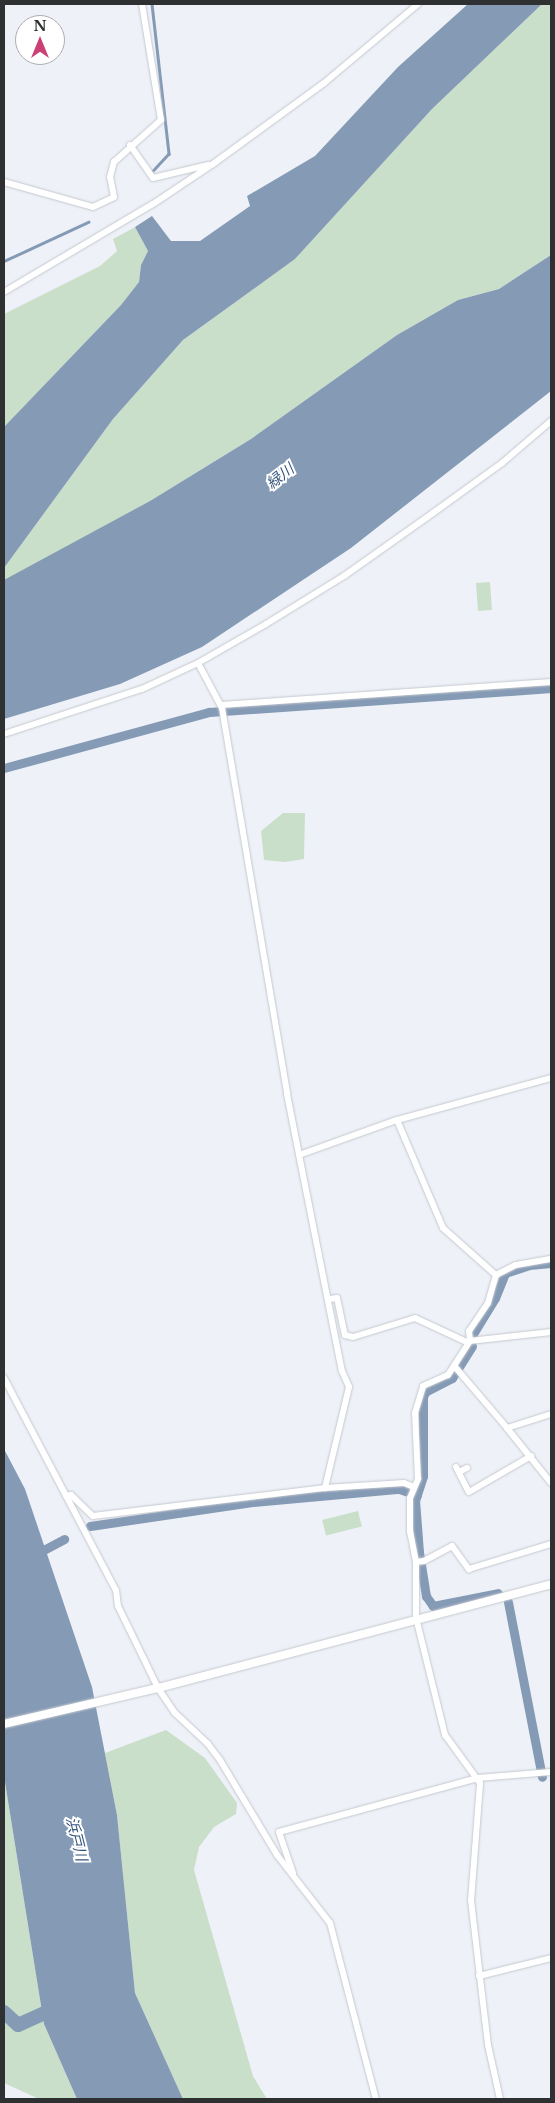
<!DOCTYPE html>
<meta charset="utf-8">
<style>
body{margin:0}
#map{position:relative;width:555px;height:2103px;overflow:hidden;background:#eef2f8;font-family:"Libre Baskerville","Noto Sans JP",serif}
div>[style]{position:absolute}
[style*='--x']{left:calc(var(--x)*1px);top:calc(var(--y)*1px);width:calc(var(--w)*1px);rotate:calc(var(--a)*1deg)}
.green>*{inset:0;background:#c9dfc9;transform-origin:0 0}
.water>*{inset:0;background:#849ab5}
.stream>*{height:2.5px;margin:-1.25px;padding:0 1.25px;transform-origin:1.25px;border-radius:1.25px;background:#849ab5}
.canal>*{height:9px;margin:-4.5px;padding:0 4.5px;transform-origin:4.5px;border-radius:4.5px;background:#849ab5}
.river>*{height:14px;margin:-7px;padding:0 7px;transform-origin:7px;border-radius:7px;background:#849ab5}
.roads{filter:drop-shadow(0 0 1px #c4c8ce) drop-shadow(0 0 1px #c4c8ce)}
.minor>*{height:6px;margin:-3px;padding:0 3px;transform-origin:3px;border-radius:3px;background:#fff}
.tertiary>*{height:8px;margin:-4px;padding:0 4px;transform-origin:4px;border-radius:4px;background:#fff}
span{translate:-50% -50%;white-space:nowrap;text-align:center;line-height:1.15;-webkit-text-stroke:4px #fff;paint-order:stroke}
.water-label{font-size:15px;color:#34557d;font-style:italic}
.frame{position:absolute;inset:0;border:5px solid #2e3032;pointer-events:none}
.north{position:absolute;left:15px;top:15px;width:50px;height:50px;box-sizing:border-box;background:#fff;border:1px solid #abacad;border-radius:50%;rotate:0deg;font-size:14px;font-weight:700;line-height:20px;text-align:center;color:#2e3032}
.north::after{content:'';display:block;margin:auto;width:18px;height:22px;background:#cb4075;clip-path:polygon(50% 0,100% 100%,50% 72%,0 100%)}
</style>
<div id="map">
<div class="green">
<i style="clip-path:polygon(542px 4px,551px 4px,551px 255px,499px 289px,458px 300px,397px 335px,251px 439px,150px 501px,4px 582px,4px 568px,113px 419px,183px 340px,295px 259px,432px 109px)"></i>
<i style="clip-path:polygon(135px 227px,148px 251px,141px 265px,139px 282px,121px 305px,4px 427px,4px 314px,100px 266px,117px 251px,113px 239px)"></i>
<i style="left:490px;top:582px;width:28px;height:14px;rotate:86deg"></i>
<i style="clip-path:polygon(283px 813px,305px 813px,304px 859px,285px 862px,264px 860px,261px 831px)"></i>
<i style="left:358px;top:1511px;width:16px;height:37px;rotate:76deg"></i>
<i style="clip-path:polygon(166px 1730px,205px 1758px,237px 1803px,236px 1814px,214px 1827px,199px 1847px,194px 1870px,253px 2076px,267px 2099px,183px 2099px,135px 1993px,117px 1815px,105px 1753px)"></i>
<i style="clip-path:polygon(4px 1776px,44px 2024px,77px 2099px,39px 2099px,4px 2083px)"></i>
</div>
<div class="water">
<i style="clip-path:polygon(468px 4px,542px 4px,432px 109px,295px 259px,183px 340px,113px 419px,4px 568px,4px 427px,121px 305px,139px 282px,141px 265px,148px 251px,135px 227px,152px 216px,171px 241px,200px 241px,250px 206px,247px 196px,315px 156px,398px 67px)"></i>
<i style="clip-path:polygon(551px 255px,551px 391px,351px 548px,202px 647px,120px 684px,4px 719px,4px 580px,150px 501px,251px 439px,397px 335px,458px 300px,499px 289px)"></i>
<i style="clip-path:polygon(4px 1449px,25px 1489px,92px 1687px,117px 1815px,135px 1993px,183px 2099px,77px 2099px,44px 2024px,4px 1776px)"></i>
</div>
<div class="stream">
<i style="--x:152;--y:4;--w:151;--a:83.5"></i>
<i style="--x:169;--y:154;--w:23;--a:133"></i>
<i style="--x:4;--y:261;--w:93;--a:-24.9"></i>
</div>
<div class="canal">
<i style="--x:4;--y:768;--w:213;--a:-15.3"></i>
<i style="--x:209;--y:712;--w:343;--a:-4"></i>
<i style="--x:473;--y:1334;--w:42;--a:-58.6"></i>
<i style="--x:495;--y:1298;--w:27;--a:-68"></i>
<i style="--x:505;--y:1273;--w:25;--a:-18"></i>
<i style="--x:529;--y:1265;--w:22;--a:-5"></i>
<i style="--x:472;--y:1346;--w:38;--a:122"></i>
<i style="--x:452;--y:1378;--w:30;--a:153"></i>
<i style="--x:425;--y:1392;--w:5;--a:112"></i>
<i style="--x:423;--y:1397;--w:79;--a:90"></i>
<i style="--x:423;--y:1476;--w:25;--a:108"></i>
<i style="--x:415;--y:1500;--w:52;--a:85.6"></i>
<i style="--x:419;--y:1552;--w:45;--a:81"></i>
<i style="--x:426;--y:1596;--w:12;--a:55"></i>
<i style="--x:433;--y:1606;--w:66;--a:-11.3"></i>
<i style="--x:90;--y:1526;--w:164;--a:-8.4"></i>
<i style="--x:252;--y:1502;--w:148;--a:-5.1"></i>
<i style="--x:399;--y:1489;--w:19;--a:18"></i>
<i style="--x:36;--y:1554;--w:32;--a:-28"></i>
<i style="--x:508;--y:1602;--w:178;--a:79"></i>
</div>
<div class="river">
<i style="--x:4;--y:2012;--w:19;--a:43"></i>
<i style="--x:18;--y:2025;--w:44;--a:-24.2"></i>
</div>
<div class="roads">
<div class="minor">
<i style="--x:130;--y:145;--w:40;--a:55.1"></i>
<i style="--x:153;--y:178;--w:57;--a:-13.3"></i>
<i style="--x:4;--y:182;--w:92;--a:15.7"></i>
<i style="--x:93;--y:207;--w:23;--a:-25"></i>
<i style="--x:114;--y:197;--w:20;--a:-101"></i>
<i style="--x:110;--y:177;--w:16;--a:-75"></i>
<i style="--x:114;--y:162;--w:63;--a:-41.8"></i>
<i style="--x:161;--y:120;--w:118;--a:-99.3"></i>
<i style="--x:4;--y:292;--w:173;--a:-30.6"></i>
<i style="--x:153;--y:204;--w:72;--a:-33.7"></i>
<i style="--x:213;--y:164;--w:137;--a:-36.1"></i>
<i style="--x:324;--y:83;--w:123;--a:-40"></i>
<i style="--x:198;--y:663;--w:51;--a:61.9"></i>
<i style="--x:222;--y:708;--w:391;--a:80.4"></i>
<i style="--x:287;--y:1094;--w:282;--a:78.8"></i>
<i style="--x:342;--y:1371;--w:17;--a:66"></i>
<i style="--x:349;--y:1387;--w:104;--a:103.4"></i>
<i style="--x:221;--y:705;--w:331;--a:-4"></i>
<i style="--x:4;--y:734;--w:145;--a:-18.1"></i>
<i style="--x:142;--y:689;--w:62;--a:-24.9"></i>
<i style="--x:198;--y:663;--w:78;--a:-29.8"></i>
<i style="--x:266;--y:624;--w:92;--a:-31.6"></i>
<i style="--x:344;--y:576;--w:109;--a:-35.3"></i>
<i style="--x:433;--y:513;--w:85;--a:-35.9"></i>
<i style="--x:502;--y:463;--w:65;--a:-40.6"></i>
<i style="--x:397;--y:1120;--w:117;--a:66.9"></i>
<i style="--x:443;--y:1228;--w:71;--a:41.6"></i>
<i style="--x:496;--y:1275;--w:29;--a:106"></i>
<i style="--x:488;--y:1303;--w:34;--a:124"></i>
<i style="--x:469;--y:1331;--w:10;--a:84"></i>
<i style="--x:299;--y:1155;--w:104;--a:-19.7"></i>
<i style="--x:397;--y:1120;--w:160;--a:-15.3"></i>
<i style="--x:496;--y:1275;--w:22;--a:-27"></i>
<i style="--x:516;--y:1265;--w:36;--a:-10"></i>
<i style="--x:330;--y:1299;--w:7;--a:-8"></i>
<i style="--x:337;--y:1298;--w:38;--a:78"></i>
<i style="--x:345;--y:1335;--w:8;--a:14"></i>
<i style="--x:353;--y:1337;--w:65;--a:-17"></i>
<i style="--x:415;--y:1318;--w:57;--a:24.8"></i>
<i style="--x:456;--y:1368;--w:79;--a:49.6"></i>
<i style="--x:4;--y:1378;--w:240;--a:62.2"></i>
<i style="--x:116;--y:1590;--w:16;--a:83"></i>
<i style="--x:118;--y:1606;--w:91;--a:64"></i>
<i style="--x:158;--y:1688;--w:30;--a:56"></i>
<i style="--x:175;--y:1713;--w:45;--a:43.2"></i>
<i style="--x:208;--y:1744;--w:20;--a:53"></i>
<i style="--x:220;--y:1760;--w:111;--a:59"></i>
<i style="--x:277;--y:1855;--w:86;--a:52.1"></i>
<i style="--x:330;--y:1923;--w:182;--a:75.4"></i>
<i style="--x:551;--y:1414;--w:46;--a:162.3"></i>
<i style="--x:507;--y:1428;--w:70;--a:51.3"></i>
<i style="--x:456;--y:1467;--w:28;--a:63"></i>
<i style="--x:469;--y:1492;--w:72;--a:-30.1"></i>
<i style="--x:459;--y:1472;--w:9;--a:-27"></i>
<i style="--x:66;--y:1496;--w:5;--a:-11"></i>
<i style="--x:71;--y:1495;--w:30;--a:44"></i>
<i style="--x:93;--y:1516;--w:234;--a:-6.9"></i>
<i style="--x:325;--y:1488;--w:79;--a:-3.6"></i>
<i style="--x:404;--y:1483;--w:11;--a:22"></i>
<i style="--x:416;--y:1562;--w:8;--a:-7"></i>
<i style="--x:424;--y:1561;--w:32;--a:-28"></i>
<i style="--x:452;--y:1546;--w:29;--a:54"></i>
<i style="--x:469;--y:1569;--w:86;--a:-17"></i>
<i style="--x:293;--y:1873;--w:43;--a:-108.9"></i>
<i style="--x:279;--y:1832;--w:206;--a:-15.2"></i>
<i style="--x:478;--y:1778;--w:73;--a:-4.7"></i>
<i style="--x:479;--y:1976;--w:74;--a:-14"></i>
<i style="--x:500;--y:2099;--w:55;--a:-102.5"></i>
<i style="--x:488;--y:2045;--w:145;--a:-96.7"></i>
<i style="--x:471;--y:1901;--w:118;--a:-85.6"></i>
<i style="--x:480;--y:1783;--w:59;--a:-126.1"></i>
<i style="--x:445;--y:1735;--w:121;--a:-103.9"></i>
<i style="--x:416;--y:1618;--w:56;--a:-90"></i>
<i style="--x:416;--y:1562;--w:31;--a:-101"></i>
<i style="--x:410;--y:1532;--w:34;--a:-90"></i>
<i style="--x:410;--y:1498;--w:21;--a:-67"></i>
<i style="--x:418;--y:1479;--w:66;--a:-92.6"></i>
<i style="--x:415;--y:1413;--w:28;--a:-73"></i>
<i style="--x:423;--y:1386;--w:27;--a:-24"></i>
<i style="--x:448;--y:1375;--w:40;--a:-57.1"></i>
<i style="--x:470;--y:1341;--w:81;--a:-6.3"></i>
</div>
<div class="tertiary">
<i style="--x:4;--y:1724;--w:158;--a:-13.2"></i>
<i style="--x:158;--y:1688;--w:407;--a:-14.8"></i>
</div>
</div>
<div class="water-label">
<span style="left:280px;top:476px;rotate:-38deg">緑川</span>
<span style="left:77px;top:1839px;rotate:76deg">浜戸川</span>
</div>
<div class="frame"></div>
<div class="north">N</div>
</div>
